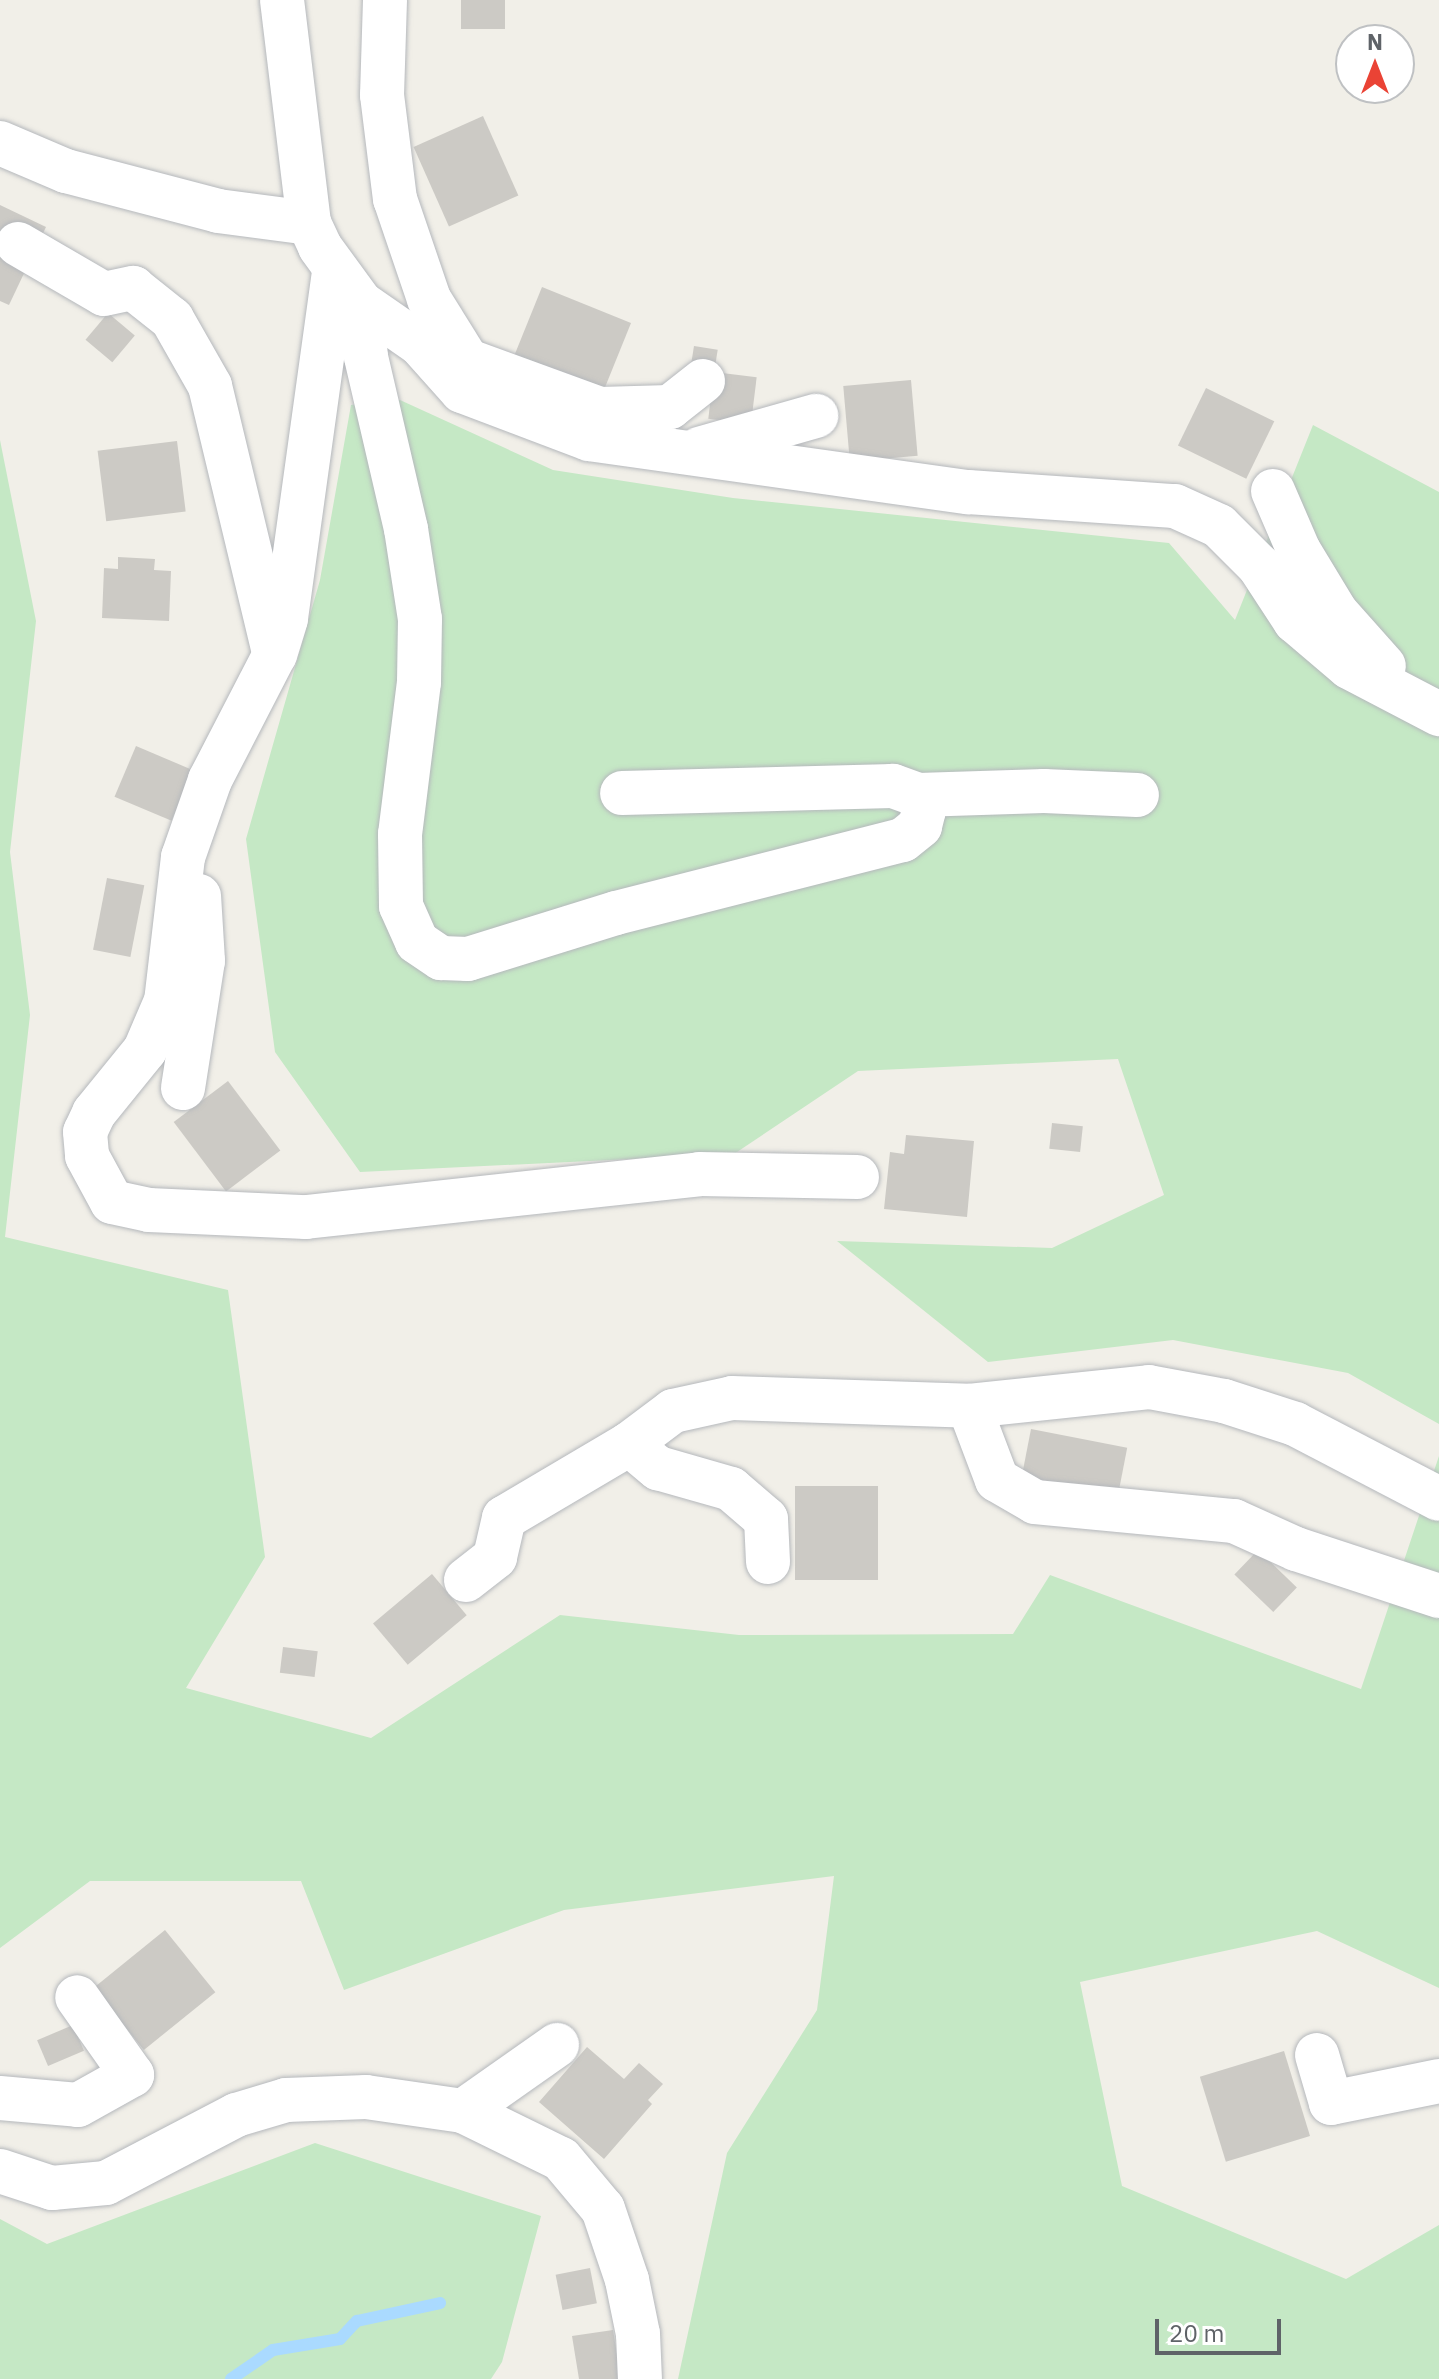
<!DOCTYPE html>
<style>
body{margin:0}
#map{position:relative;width:1439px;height:2379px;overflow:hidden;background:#f1efe8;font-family:"IBM Plex Sans",sans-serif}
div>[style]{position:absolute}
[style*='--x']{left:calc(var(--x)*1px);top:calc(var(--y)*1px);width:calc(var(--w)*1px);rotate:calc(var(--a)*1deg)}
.green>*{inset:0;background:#c5e8c5}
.stream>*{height:12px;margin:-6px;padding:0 6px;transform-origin:6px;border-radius:6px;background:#aadaff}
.building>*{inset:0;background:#cccac5;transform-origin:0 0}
.roads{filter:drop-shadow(0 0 2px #b5b8bc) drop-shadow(0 0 2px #b5b8bc)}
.minor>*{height:44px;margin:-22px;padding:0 22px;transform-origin:22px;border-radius:22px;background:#fff}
span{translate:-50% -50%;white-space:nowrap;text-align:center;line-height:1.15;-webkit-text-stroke:6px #fff;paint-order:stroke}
.north{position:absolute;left:1335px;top:24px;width:80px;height:80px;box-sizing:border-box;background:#fff;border:2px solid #bfc1c3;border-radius:50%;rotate:0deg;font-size:22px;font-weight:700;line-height:32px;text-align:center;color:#5f6368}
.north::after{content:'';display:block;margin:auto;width:28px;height:36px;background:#ea4335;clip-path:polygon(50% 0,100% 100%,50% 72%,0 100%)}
.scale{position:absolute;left:1155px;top:2319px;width:126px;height:36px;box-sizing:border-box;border:4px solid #5f6368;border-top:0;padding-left:10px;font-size:24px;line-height:28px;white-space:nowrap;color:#5f6368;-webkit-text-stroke:6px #fff;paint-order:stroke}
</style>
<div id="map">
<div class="green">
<i style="clip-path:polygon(400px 400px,553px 470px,733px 498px,1169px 543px,1235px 620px,1313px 425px,1439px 492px,1439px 1424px,1348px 1373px,1173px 1340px,988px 1362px,837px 1241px,1052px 1248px,1164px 1195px,1118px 1059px,858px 1071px,734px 1154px,360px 1172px,275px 1052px,246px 839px,320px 580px,351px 405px)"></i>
<i style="clip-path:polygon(0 440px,36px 621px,10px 852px,30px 1015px,5px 1237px,228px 1290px,265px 1557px,186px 1688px,371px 1738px,560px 1615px,739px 1635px,1013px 1634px,1050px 1575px,1361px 1689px,1439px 1456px,1439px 1988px,1317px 1931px,1080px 1982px,1122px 2186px,1346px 2279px,1439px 2225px,1439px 2379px,678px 2379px,727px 2153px,817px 2010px,834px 1876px,564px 1910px,344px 1990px,301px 1881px,90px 1881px,0 1948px)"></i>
<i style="clip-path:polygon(315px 2143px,541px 2216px,502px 2362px,491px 2379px,0 2379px,0 2219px,47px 2244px)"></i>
</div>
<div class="stream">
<i style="--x:231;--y:2379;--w:51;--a:-34.6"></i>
<i style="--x:273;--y:2350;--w:68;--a:-9.3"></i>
<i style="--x:340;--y:2339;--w:25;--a:-47"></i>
<i style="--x:357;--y:2321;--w:85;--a:-12.2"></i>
</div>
<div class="building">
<i style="left:461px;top:0;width:44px;height:29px"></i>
<i style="left:483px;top:116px;width:87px;height:76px;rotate:66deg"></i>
<i style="clip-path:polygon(0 205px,46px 227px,9px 305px,0 301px)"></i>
<i style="left:542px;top:287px;width:96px;height:85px;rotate:22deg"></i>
<i style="left:108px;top:313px;width:35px;height:35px;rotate:40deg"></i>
<i style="left:694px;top:346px;width:24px;height:21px;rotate:9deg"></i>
<i style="left:714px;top:372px;width:43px;height:47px;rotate:7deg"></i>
<i style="left:911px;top:380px;width:76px;height:68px;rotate:85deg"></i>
<i style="left:1206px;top:388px;width:76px;height:64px;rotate:26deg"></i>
<i style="left:177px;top:441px;width:71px;height:80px;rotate:83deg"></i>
<i style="clip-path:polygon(118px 557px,155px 559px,154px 570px,171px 571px,169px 621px,102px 618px,104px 568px,118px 569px)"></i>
<i style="left:136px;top:746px;width:62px;height:55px;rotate:23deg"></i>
<i style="left:107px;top:878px;width:38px;height:73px;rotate:11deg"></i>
<i style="left:228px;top:1081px;width:87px;height:68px;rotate:53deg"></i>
<i style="left:1052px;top:1123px;width:31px;height:26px;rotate:6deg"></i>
<i style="clip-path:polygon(906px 1135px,974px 1141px,967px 1217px,884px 1209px,890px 1152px,904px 1154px)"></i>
<i style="left:1031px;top:1429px;width:98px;height:57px;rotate:11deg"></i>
<i style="left:795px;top:1486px;width:83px;height:94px"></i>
<i style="left:1258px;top:1550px;width:54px;height:34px;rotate:44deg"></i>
<i style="left:432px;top:1574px;width:54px;height:77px;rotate:50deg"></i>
<i style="left:283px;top:1647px;width:35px;height:26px;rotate:7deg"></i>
<i style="left:165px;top:1930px;width:80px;height:92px;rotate:51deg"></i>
<i style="left:73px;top:2025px;width:28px;height:39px;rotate:67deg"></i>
<i style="clip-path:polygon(587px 2047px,624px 2079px,639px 2063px,663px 2084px,648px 2100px,652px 2104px,604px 2159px,539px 2102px)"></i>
<i style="left:1284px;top:2051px;width:89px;height:88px;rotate:73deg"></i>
<i style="left:590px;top:2268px;width:36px;height:35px;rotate:79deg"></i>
<i style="clip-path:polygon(613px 2330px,621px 2379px,579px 2379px,572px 2336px)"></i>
</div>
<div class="roads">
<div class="minor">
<i style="--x:282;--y:0;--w:225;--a:83.1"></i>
<i style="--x:309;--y:223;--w:26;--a:65"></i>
<i style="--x:320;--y:247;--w:69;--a:53.8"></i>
<i style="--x:361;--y:303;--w:72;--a:34.8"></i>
<i style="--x:420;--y:344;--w:63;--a:48.2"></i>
<i style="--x:462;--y:391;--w:136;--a:20.7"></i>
<i style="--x:589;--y:439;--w:383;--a:8"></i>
<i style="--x:968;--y:492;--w:207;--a:3.9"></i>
<i style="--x:1175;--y:506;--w:48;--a:24.4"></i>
<i style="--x:1219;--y:526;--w:57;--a:45"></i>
<i style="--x:1259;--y:566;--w:66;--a:56.8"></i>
<i style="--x:1295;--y:621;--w:71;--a:40.4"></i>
<i style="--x:1349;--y:667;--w:102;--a:27.6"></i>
<i style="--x:385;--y:0;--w:95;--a:91.8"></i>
<i style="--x:382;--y:95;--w:105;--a:82.9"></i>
<i style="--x:395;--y:199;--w:106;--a:71.2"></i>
<i style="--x:429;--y:299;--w:72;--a:58.1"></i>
<i style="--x:0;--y:143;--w:72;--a:23"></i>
<i style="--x:66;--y:171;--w:157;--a:14.7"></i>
<i style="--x:218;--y:211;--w:92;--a:7.5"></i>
<i style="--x:18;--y:244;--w:99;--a:30.2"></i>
<i style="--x:104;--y:294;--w:30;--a:-12"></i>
<i style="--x:133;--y:288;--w:50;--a:38.5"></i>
<i style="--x:172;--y:319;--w:77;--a:60.4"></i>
<i style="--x:210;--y:386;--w:275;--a:76.5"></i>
<i style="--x:334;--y:272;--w:350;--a:97.9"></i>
<i style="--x:286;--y:619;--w:37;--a:107"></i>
<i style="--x:275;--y:654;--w:142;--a:117.3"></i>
<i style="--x:210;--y:780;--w:82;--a:109.3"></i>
<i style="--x:183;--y:857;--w:145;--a:96.7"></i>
<i style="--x:166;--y:1001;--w:53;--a:113.2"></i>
<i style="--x:145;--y:1050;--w:81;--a:129"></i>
<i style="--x:94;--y:1113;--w:21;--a:115"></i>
<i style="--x:85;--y:1132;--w:24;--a:85"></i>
<i style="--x:87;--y:1156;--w:52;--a:61.5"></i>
<i style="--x:112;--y:1202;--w:38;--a:12"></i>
<i style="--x:149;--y:1210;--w:157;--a:2.6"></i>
<i style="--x:306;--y:1217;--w:395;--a:-6.2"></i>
<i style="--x:699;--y:1174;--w:158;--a:1.1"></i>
<i style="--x:361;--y:303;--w:54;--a:84.7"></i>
<i style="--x:366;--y:357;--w:177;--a:76.9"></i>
<i style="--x:406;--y:529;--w:91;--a:81.2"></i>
<i style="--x:420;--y:619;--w:63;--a:90.9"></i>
<i style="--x:419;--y:682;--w:153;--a:97.1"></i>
<i style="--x:400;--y:834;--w:72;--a:89.2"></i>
<i style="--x:401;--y:906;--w:39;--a:66"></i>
<i style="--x:417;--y:942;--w:29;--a:34"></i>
<i style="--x:441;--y:958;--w:27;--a:2"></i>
<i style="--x:468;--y:959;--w:155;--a:-17.3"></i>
<i style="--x:616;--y:913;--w:296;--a:-14.3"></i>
<i style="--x:903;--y:840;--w:22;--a:-39"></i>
<i style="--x:920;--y:826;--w:16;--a:-76"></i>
<i style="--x:924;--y:810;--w:16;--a:-112"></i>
<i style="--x:918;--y:795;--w:27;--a:-160"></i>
<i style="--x:893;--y:786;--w:271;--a:178.5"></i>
<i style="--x:441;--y:351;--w:169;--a:20"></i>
<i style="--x:600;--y:409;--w:70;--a:-1.6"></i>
<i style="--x:670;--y:407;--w:42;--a:-38.2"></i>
<i style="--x:699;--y:449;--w:122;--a:-15.8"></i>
<i style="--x:1273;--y:491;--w:65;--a:66.6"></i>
<i style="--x:1299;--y:551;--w:71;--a:58.8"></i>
<i style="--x:1336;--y:612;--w:72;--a:48.4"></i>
<i style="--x:918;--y:795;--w:126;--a:-1.8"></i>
<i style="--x:1044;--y:791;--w:93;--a:2.5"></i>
<i style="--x:183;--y:1088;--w:129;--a:-81.1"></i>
<i style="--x:203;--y:961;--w:65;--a:-93.5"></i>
<i style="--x:969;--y:1406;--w:79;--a:69.3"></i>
<i style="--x:997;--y:1480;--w:44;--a:30.1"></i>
<i style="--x:1035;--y:1502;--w:200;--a:5.5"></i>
<i style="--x:1234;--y:1521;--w:68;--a:24.3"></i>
<i style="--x:1296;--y:1549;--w:151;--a:18.2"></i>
<i style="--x:629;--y:1444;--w:38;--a:40"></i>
<i style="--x:658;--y:1468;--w:76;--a:16"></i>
<i style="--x:731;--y:1489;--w:46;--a:40.6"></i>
<i style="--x:766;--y:1519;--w:43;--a:87.3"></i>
<i style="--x:466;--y:1580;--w:37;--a:-38"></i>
<i style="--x:495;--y:1557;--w:40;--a:-77"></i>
<i style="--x:504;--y:1518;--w:145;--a:-30.6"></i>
<i style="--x:629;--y:1444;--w:55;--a:-36.9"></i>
<i style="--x:673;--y:1411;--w:60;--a:-12.4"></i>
<i style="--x:732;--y:1398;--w:237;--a:1.9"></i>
<i style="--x:969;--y:1406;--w:181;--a:-6"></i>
<i style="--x:1149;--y:1387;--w:76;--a:10.6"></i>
<i style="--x:1224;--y:1401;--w:75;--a:17.9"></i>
<i style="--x:1295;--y:1424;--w:162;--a:27.5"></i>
<i style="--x:1317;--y:2055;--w:50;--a:73.7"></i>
<i style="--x:1331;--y:2103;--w:110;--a:-11.5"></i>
<i style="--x:0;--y:2098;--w:78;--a:5.1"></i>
<i style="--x:78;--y:2105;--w:62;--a:-29.1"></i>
<i style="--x:132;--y:2075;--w:95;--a:-125.2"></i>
<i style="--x:463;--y:2111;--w:115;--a:-35.1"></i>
<i style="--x:0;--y:2171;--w:55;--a:18.1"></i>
<i style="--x:52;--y:2188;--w:54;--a:-5.3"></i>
<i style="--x:106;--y:2183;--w:147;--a:-27.6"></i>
<i style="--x:236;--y:2115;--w:52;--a:-16.7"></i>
<i style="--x:286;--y:2100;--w:80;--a:-2.1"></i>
<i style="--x:366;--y:2097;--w:98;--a:8.2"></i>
<i style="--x:463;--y:2111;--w:109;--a:26.1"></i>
<i style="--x:561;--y:2159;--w:65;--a:50"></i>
<i style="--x:603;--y:2209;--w:75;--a:71.3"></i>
<i style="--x:627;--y:2280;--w:55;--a:78.5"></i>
<i style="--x:638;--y:2334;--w:45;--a:87.5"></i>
</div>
</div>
<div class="north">N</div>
<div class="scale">20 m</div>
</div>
